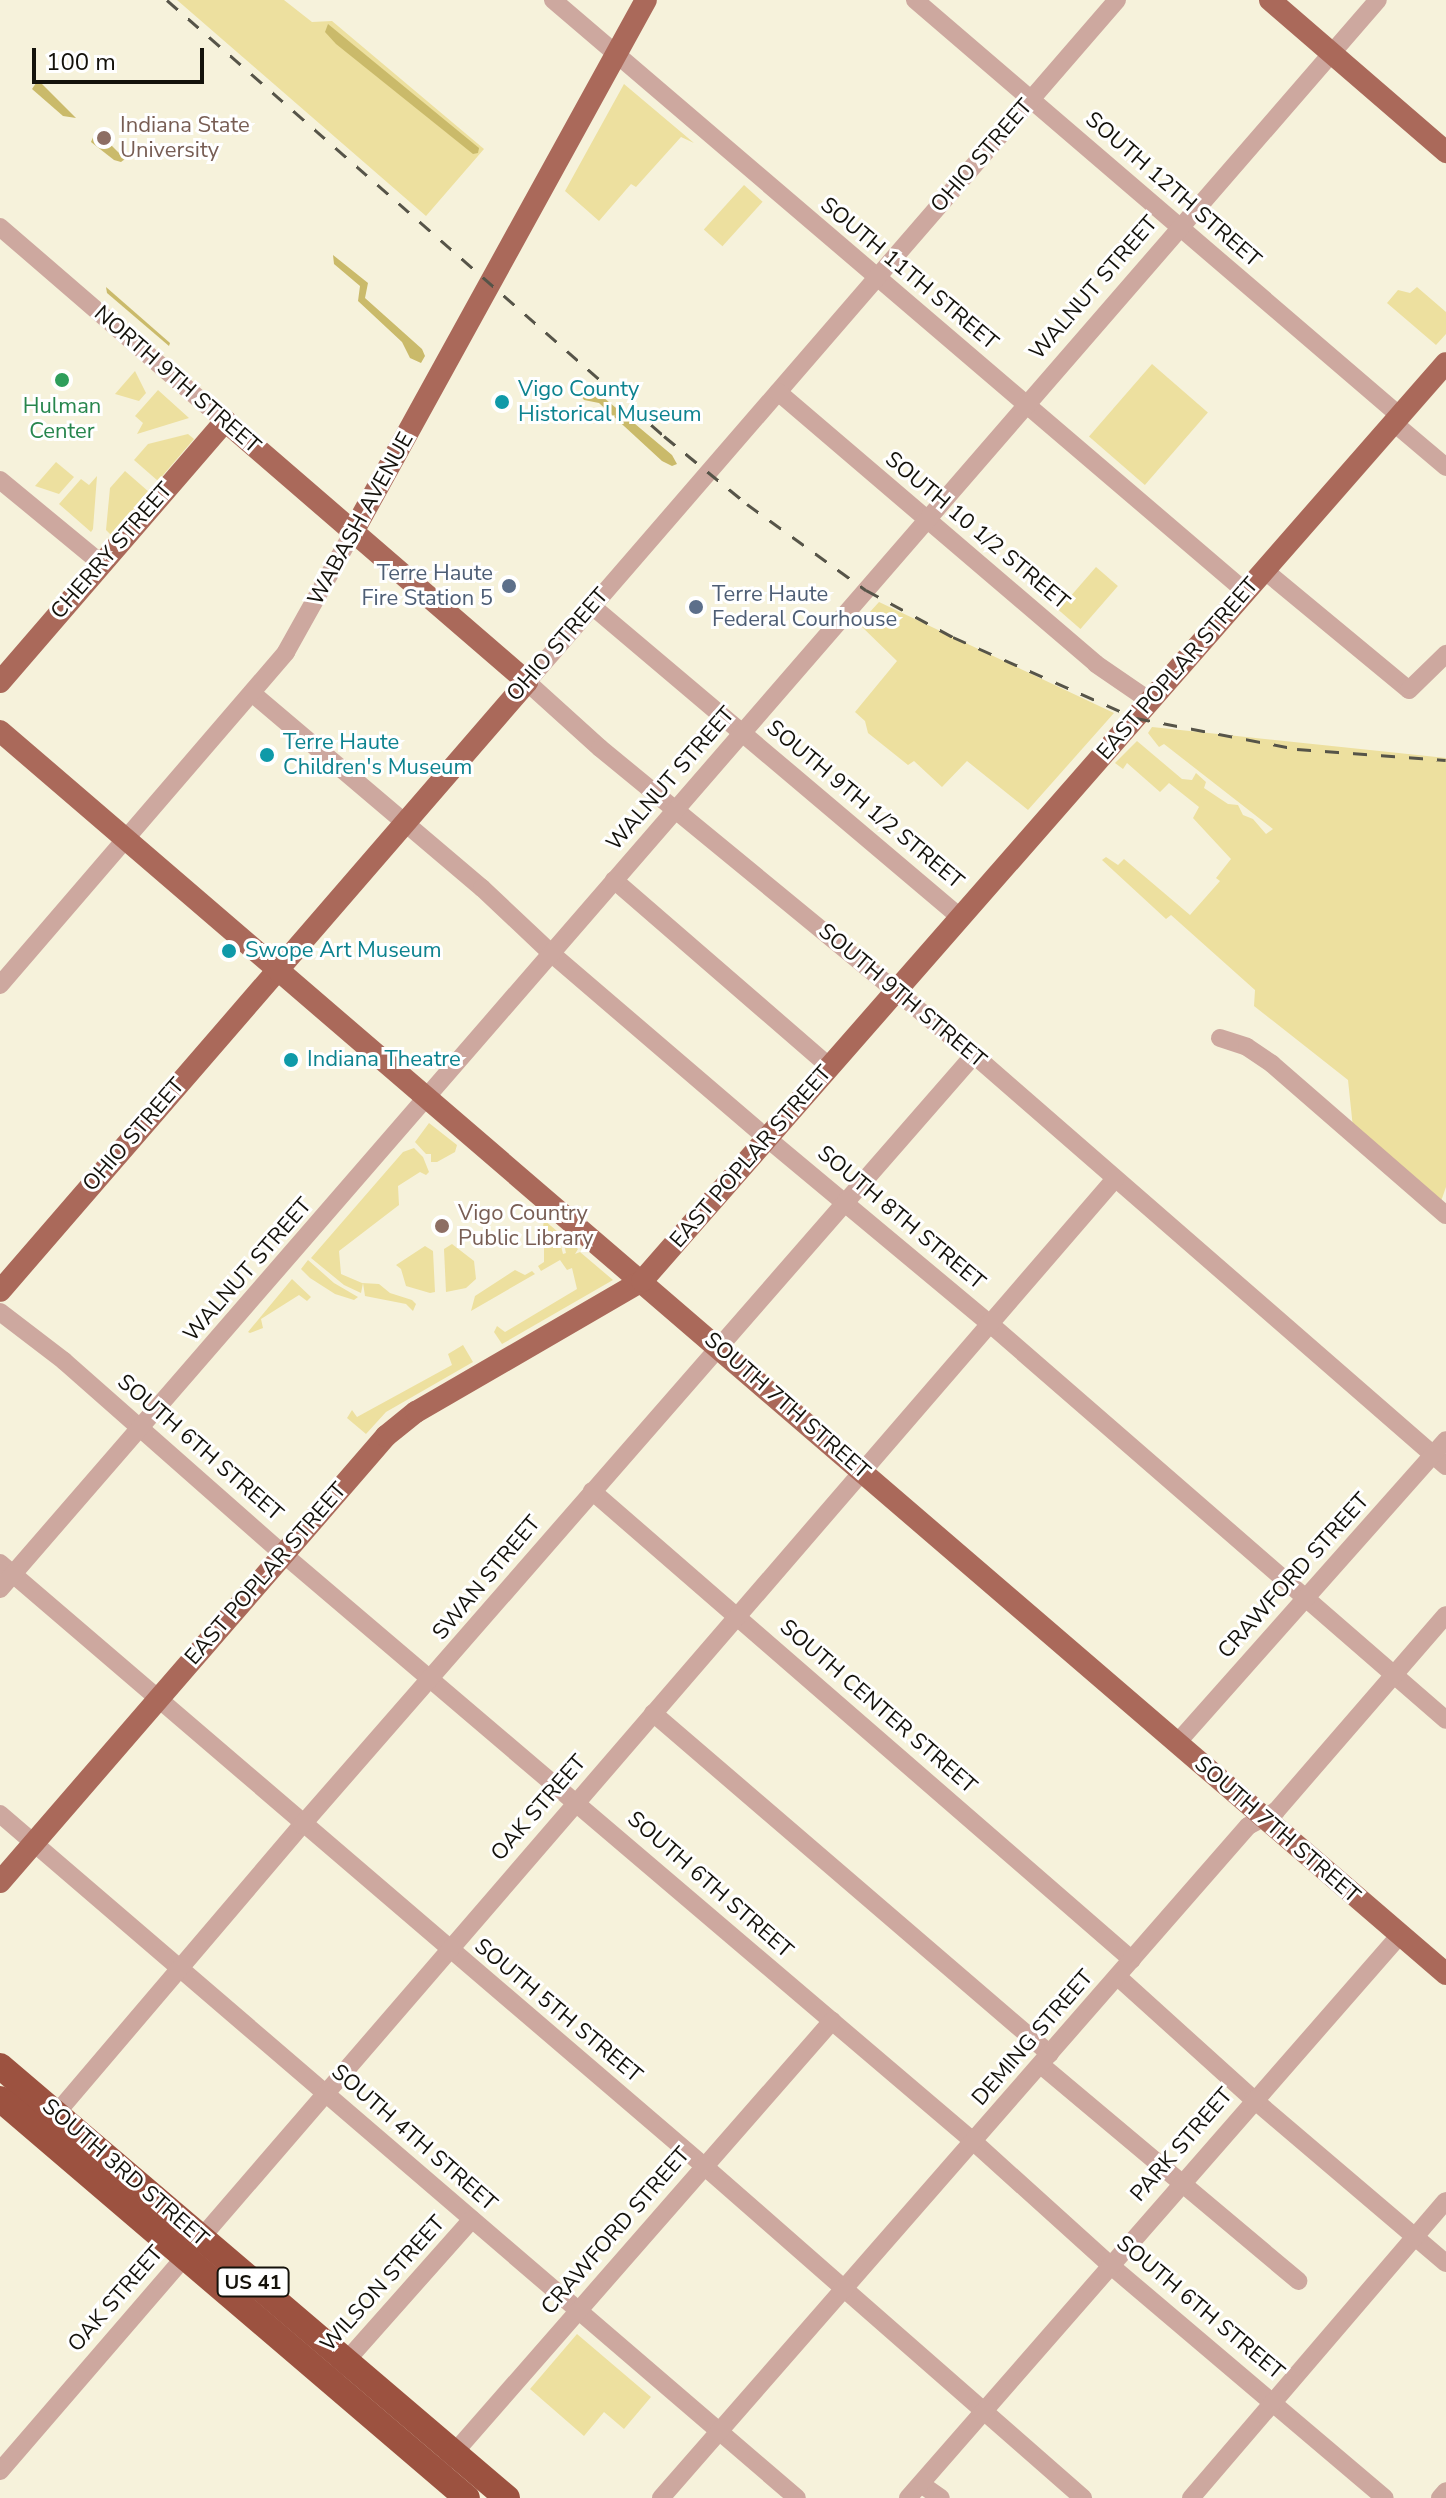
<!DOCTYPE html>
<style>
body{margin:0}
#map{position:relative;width:1446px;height:2498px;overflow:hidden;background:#f6f2db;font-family:"Nunito Sans",sans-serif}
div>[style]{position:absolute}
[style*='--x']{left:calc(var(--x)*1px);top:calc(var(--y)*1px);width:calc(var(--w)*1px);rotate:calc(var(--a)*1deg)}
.green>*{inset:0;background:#ede09f;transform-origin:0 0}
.forest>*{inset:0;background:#caba6a}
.minor>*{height:18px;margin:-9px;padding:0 9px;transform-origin:9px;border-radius:9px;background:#cda89f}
.major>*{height:22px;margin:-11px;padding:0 11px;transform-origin:11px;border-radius:11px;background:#aa695a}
.highway>*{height:26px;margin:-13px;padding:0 13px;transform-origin:13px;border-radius:13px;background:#9c5240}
.rail>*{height:3px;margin-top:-1.5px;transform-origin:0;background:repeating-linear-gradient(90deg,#565448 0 14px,transparent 0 28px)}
.dots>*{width:22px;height:22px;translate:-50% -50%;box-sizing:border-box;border:4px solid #fff;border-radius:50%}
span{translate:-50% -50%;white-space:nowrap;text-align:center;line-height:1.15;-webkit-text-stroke:6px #fff;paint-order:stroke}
.shield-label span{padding:2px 6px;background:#fff;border:2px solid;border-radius:6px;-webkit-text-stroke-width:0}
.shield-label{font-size:20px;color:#14120b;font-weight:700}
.education-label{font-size:22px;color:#785e54}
.left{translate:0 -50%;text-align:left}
.street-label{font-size:22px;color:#14120b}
.culture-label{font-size:22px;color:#0d838f}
.leisure-label{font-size:22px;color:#27864d}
.service-label{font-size:22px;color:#4e5e75}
.right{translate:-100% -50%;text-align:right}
.scale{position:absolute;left:32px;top:48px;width:172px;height:36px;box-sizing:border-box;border:4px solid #14120b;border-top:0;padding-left:10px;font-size:24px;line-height:28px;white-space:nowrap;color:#14120b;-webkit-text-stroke:6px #fff;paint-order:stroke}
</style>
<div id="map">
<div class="green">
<i style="clip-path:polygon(177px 0,284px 0,312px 22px,332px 21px,484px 149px,426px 216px)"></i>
<i style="clip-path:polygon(624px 84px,694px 143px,681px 137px,636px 187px,631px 184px,599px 221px,565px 191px)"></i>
<i style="left:744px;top:185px;width:25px;height:60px;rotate:42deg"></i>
<i style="clip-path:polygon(1417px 287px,1446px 312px,1446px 334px,1436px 345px,1387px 303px,1398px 290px,1410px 293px)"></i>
<i style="left:1152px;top:364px;width:74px;height:96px;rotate:41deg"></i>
<i style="clip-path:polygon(135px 371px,146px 393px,139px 401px,115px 394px)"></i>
<i style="clip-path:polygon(158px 390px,189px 418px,137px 434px,143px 423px,135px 416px)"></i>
<i style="clip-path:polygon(188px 434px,194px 439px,158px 481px,134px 460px,148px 444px)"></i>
<i style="clip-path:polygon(56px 462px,74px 477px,59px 494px,35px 486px)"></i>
<i style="clip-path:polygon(125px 471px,149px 492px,111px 535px,106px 530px,110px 488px)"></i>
<i style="clip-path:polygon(97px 476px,93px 529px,91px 532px,59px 504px,81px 479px,89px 485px)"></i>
<i style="left:1096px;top:567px;width:29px;height:57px;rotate:41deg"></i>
<i style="clip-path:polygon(879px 602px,1114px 713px,1028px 810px,967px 761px,942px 787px,914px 761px,908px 765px,868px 733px,865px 721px,855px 712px,897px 661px,859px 624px)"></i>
<i style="clip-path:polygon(1152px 727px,1446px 758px,1446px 1187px,1440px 1204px,1353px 1128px,1348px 1080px,1254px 1006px,1255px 990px,1171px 915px,1166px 919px,1102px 860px,1106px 857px,1118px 865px,1124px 859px,1190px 915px,1220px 881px,1216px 878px,1231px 859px,1193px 818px,1199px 807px,1169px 783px,1160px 792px,1127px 763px,1123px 769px,1115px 763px,1137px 741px,1182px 779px,1192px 780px,1196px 773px,1206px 782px,1204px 788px,1228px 804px,1238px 805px,1243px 815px,1253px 819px,1266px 834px,1273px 829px,1164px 744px,1159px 747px,1148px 733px)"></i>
<i style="clip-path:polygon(429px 1123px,457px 1145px,455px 1152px,437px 1162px,431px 1162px,431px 1154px,426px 1154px,415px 1142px)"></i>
<i style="clip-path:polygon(414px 1148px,423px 1157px,429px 1172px,426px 1175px,420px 1172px,398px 1186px,399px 1205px,339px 1251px,341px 1274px,362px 1283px,379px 1284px,390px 1293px,412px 1300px,416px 1304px,413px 1311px,406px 1304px,365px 1296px,363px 1283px,361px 1293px,344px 1285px,311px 1258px,403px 1152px)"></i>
<i style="clip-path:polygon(544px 1220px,578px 1249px,575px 1254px,580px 1252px,613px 1280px,502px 1344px,494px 1332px,497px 1326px,505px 1332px,577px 1289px,572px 1268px,567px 1270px,560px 1260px,541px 1271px,538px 1266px,544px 1262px,544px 1242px,549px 1238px,560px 1242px,563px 1254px,566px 1253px,564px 1245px,555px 1234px,547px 1233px,543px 1227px)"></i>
<i style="clip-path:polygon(452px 1244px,474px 1261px,476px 1279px,466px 1288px,446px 1292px,444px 1249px)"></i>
<i style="clip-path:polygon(425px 1246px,433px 1251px,435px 1292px,430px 1293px,406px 1286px,401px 1269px,396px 1265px)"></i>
<i style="clip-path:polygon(308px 1260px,334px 1283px,358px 1297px,354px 1300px,335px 1294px,310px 1278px,301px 1269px)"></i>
<i style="clip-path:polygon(515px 1270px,525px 1275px,532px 1271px,535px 1274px,471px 1311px,475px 1296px)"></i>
<i style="clip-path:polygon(292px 1279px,311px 1297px,307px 1301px,299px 1295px,261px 1319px,263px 1328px,250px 1333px,248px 1332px)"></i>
<i style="clip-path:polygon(463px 1345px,473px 1362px,386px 1412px,366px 1434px,347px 1418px,352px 1410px,357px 1417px,452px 1365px,448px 1354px)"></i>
<i style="clip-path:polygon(577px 2334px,651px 2397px,624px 2429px,604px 2412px,584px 2436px,530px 2389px)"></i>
</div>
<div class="forest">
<i style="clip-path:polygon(328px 24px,479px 148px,478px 153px,473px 154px,336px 44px,325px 32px)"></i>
<i style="clip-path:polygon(38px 80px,76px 118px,63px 116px,32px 89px)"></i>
<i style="clip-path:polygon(95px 133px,99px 133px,125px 159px,121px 162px,114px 160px,91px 142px)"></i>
<i style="clip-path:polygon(333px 255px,368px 283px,365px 298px,422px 349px,425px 356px,421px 363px,410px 358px,402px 342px,358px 301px,360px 286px,334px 264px)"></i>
<i style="clip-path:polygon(106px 287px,170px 343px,169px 346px,107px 293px)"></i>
<i style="clip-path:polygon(587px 390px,597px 392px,672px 455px,677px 464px,672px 466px,662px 461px,599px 403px,584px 400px,582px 397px)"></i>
</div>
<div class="minor">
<i style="--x:553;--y:0;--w:911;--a:40.51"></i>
<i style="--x:915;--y:0;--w:639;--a:40.62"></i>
<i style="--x:1117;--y:0;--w:902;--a:130.86"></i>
<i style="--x:527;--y:682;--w:98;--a:42.1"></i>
<i style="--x:600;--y:748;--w:484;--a:39.4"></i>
<i style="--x:974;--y:1055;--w:626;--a:41.05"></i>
<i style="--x:0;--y:227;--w:297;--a:40.8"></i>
<i style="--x:778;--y:392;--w:418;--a:40.5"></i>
<i style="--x:1096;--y:664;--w:65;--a:34.4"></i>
<i style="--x:1394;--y:423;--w:68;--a:40.2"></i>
<i style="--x:0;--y:480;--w:132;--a:39.5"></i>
<i style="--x:1264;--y:570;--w:188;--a:39.6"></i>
<i style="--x:1409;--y:690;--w:52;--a:-44.2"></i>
<i style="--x:592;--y:606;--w:483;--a:40.2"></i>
<i style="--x:252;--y:693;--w:302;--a:40.3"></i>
<i style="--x:482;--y:888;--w:96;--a:43.3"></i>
<i style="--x:552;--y:954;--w:284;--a:40.6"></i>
<i style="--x:768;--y:1139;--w:288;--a:39.8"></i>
<i style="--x:989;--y:1323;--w:605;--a:40.98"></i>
<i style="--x:614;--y:880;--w:286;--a:40.9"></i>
<i style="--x:0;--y:985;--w:439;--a:-49.3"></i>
<i style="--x:286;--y:652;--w:137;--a:-60.8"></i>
<i style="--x:1220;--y:1038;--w:28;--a:18"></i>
<i style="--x:1247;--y:1047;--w:30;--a:34"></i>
<i style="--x:1272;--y:1064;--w:230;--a:41"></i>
<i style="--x:0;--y:1312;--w:81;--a:37.4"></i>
<i style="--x:64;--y:1361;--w:290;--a:41.4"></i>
<i style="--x:282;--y:1553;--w:909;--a:40.4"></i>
<i style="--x:974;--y:2142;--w:183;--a:42.1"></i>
<i style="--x:1110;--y:2265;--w:360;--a:40.3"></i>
<i style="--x:592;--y:1491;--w:715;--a:40.97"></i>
<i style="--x:0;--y:1563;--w:927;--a:40.58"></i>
<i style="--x:704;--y:2166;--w:504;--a:41.22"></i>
<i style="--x:0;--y:1589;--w:2103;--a:-49.07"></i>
<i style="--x:653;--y:1713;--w:523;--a:40.66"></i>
<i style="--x:1177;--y:1743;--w:405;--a:-48.4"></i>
<i style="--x:0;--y:1814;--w:1050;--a:40.64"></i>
<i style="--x:1118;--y:1977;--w:182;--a:42.1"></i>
<i style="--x:1253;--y:2099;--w:253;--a:40.4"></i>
<i style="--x:1041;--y:2065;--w:336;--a:40"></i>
<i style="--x:49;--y:2122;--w:390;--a:-49.6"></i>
<i style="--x:302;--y:1825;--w:1022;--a:-48.89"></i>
<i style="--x:339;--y:2369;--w:200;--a:-48.4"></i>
<i style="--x:447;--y:2461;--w:585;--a:-48.81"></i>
<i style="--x:0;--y:2471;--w:1707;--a:-49.21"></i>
<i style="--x:921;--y:2484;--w:24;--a:35"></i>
<i style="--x:661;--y:2498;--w:892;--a:-48.86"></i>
<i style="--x:1248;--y:1826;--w:32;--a:-28"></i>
<i style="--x:1276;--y:1811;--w:259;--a:-49.1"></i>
<i style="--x:908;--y:2498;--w:748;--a:-48.85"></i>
<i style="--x:1191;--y:2498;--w:391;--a:-49.4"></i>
<i style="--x:1440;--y:2498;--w:9;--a:-49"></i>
</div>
<div class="major">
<i style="--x:1270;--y:0;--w:233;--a:40.8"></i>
<i style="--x:353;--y:532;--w:607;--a:-61.16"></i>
<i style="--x:0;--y:682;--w:345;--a:-49.2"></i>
<i style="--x:225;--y:421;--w:399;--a:40.8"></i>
<i style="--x:527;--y:682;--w:805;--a:130.87"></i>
<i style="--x:0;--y:731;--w:1907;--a:40.68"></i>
<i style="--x:0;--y:1882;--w:590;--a:-49.12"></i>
<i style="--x:386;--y:1436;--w:38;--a:-39"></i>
<i style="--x:416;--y:1412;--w:261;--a:-30.1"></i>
<i style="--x:642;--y:1281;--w:1220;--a:-48.79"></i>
</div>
<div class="highway">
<i style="--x:0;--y:2066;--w:666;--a:40.43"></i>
<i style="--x:0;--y:2099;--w:614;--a:40.51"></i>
</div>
<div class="rail">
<i style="--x:167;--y:0;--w:661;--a:41.26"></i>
<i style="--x:664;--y:436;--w:107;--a:39.3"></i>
<i style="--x:747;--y:504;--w:147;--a:35.9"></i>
<i style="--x:866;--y:590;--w:99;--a:28.4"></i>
<i style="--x:953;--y:637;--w:200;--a:23.9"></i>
<i style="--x:1136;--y:718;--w:164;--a:10.9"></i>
<i style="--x:1297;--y:749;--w:149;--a:4.2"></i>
</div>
<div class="dots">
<i style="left:104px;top:138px;background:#8d6e63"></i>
<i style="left:62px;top:380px;background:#2e9e5b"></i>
<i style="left:502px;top:402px;background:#0f9aa8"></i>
<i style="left:509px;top:586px;background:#5c6f8a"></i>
<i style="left:696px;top:607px;background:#5c6f8a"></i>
<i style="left:267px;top:755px;background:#0f9aa8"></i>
<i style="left:229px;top:951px;background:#0f9aa8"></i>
<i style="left:291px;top:1060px;background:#0f9aa8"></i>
<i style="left:442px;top:1226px;background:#8d6e63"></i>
</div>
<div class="shield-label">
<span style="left:253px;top:2282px">US 41</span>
</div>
<div class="education-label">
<span class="left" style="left:120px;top:138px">Indiana State<br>University</span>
<span class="left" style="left:458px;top:1226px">Vigo Country<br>Public Library</span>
</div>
<div class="street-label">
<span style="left:982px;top:156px;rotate:-49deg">OHIO STREET</span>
<span style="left:1173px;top:190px;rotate:41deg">SOUTH 12TH STREET</span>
<span style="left:909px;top:274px;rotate:40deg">SOUTH 11TH STREET</span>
<span style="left:1094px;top:288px;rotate:-49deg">WALNUT STREET</span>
<span style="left:177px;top:380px;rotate:41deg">NORTH 9TH STREET</span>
<span style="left:361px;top:519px;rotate:-61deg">WABASH AVENUE</span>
<span style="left:977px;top:531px;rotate:40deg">SOUTH 10 1/2 STREET</span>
<span style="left:112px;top:551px;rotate:-49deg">CHERRY STREET</span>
<span style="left:558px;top:645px;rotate:-49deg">OHIO STREET</span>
<span style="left:1178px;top:669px;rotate:-49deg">EAST POPLAR STREET</span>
<span style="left:671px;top:779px;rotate:-49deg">WALNUT STREET</span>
<span style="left:865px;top:805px;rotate:40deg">SOUTH 9TH 1/2 STREET</span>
<span style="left:902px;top:996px;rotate:40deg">SOUTH 9TH STREET</span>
<span style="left:134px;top:1135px;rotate:-49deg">OHIO STREET</span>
<span style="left:751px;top:1157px;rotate:-49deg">EAST POPLAR STREET</span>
<span style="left:901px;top:1218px;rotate:40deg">SOUTH 8TH STREET</span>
<span style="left:248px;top:1270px;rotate:-49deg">WALNUT STREET</span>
<span style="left:787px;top:1406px;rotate:41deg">SOUTH 7TH STREET</span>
<span style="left:200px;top:1448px;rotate:41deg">SOUTH 6TH STREET</span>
<span style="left:266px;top:1574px;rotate:-49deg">EAST POPLAR STREET</span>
<span style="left:1294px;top:1576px;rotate:-48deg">CRAWFORD STREET</span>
<span style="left:487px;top:1578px;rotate:-50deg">SWAN STREET</span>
<span style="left:878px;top:1707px;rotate:41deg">SOUTH CENTER STREET</span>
<span style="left:539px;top:1808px;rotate:-49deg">OAK STREET</span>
<span style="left:1277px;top:1830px;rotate:41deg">SOUTH 7TH STREET</span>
<span style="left:710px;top:1885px;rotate:41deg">SOUTH 6TH STREET</span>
<span style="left:558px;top:2011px;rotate:40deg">SOUTH 5TH STREET</span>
<span style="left:1033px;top:2038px;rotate:-49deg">DEMING STREET</span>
<span style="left:414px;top:2138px;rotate:41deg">SOUTH 4TH STREET</span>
<span style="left:1182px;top:2145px;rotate:-49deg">PARK STREET</span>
<span style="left:125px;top:2173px;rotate:41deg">SOUTH 3RD STREET</span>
<span style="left:616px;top:2231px;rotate:-49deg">CRAWFORD STREET</span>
<span style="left:383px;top:2284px;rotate:-48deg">WILSON STREET</span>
<span style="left:116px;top:2299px;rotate:-49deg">OAK STREET</span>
<span style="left:1200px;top:2308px;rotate:40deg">SOUTH 6TH STREET</span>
</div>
<div class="culture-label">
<span class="left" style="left:518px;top:402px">Vigo County<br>Historical Museum</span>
<span class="left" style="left:283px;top:755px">Terre Haute<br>Children's Museum</span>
<span class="left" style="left:245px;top:951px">Swope Art Museum</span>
<span class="left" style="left:307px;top:1060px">Indiana Theatre</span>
</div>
<div class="leisure-label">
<span style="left:62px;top:419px">Hulman<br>Center</span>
</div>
<div class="service-label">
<span class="right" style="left:493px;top:586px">Terre Haute<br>Fire Station 5</span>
<span class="left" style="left:712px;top:607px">Terre Haute<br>Federal Courhouse</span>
</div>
<div class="scale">100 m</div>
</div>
